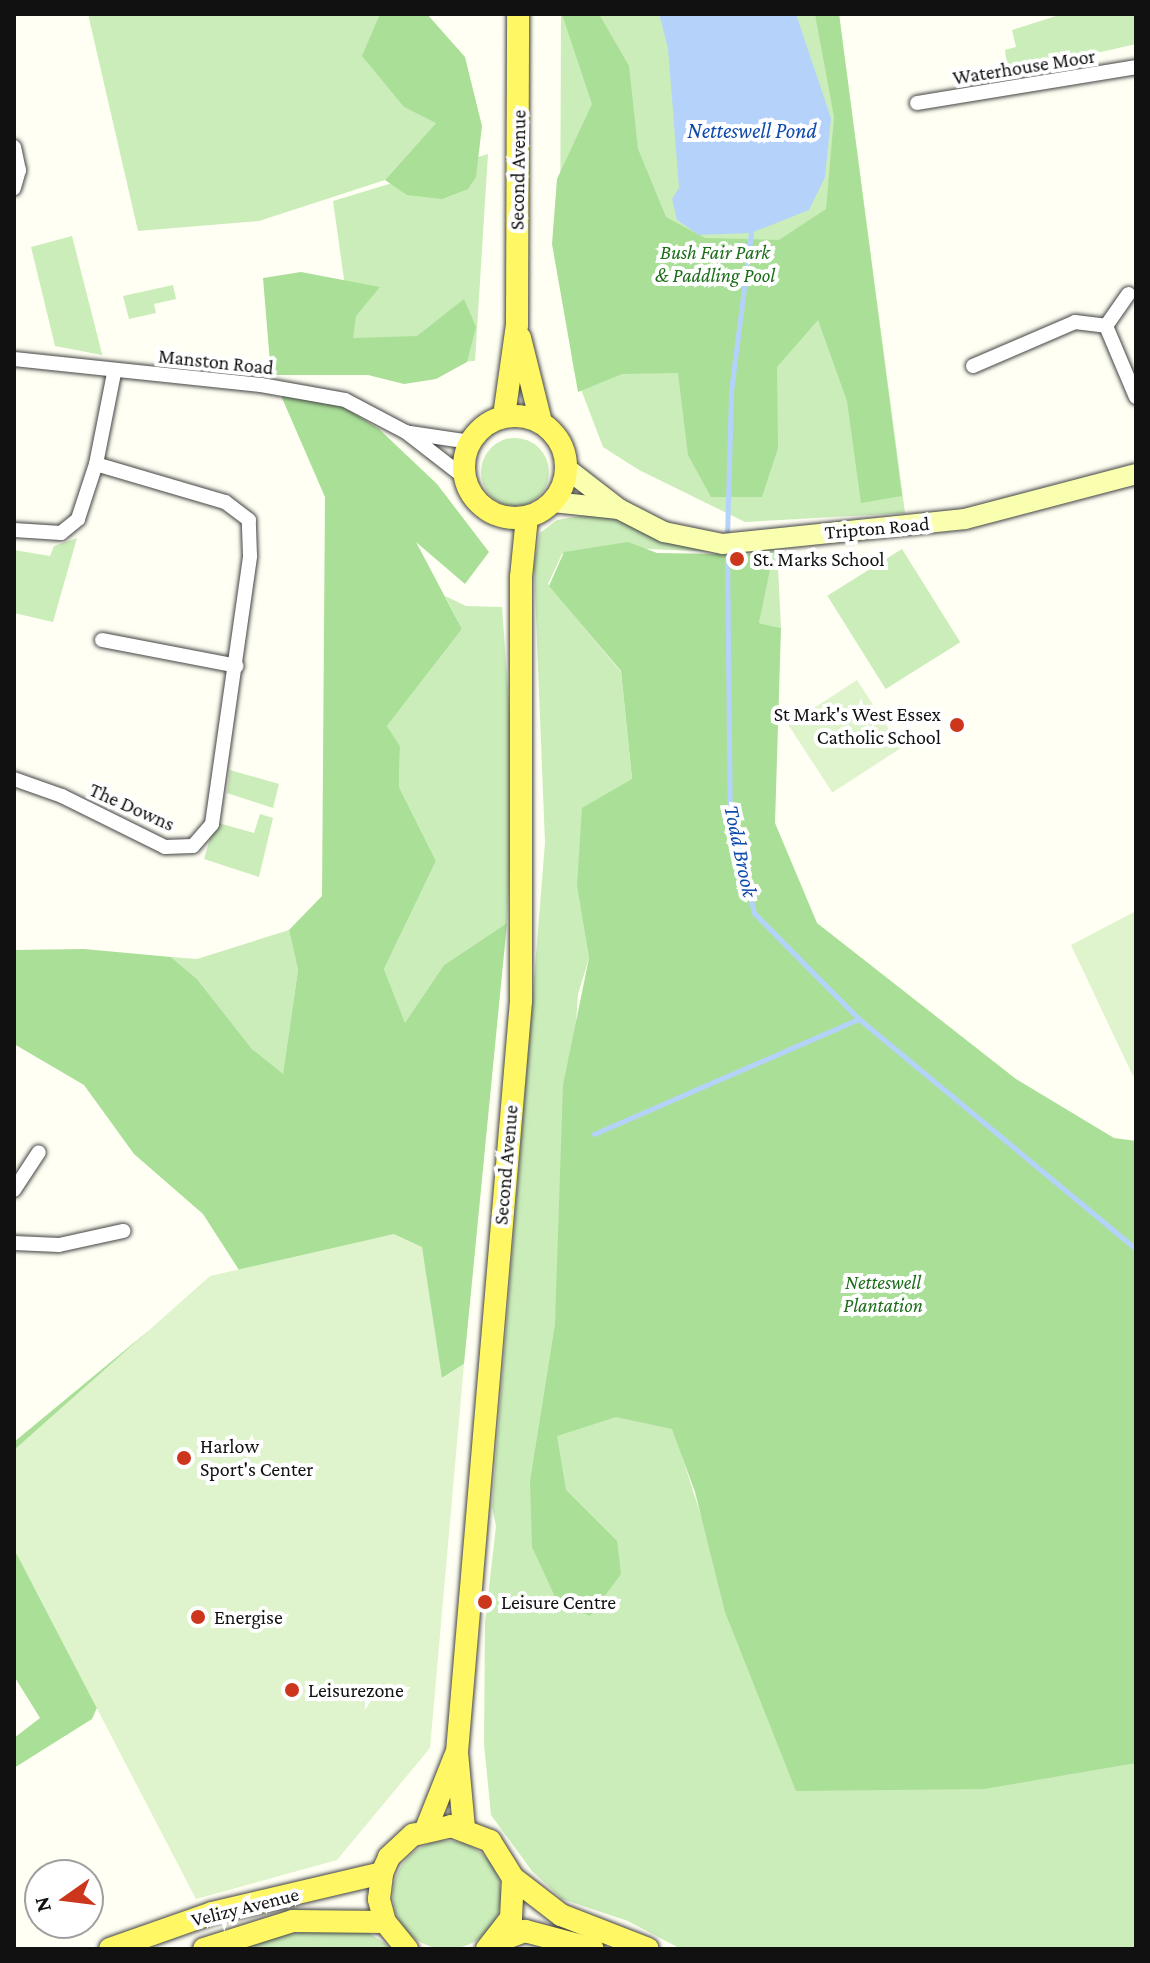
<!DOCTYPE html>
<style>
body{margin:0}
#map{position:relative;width:1150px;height:1963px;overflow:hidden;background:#fffff4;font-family:"Crimson Pro",serif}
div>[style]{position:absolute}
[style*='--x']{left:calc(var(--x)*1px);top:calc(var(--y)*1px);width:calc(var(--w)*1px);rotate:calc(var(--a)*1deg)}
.green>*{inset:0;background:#cbedba;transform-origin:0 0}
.round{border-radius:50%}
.forest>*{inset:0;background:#aadf98}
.pitch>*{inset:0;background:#dff4cc;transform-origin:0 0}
.water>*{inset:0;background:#b5d3fa}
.stream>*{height:5px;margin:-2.5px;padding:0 2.5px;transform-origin:2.5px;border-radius:2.5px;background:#b5d3fa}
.roads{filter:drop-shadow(0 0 2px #444) drop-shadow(0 0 2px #444)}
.street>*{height:14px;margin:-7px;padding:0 7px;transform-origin:7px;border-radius:7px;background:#fff}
.secondary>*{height:20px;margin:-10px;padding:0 10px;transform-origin:10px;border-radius:10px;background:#f9ffaf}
.primary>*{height:22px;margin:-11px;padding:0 11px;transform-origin:11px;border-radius:11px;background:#fff764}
.primary>.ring{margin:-11px;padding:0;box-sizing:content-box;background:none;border:22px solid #fff764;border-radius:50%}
.dots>*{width:22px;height:22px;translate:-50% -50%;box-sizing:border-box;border:4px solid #fff;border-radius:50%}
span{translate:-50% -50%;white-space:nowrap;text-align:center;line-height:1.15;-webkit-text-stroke:8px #fff;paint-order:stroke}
.street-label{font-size:20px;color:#111}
.park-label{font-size:20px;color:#1c6e1b;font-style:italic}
.poi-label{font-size:20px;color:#111}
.left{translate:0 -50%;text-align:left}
.right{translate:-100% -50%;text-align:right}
.water-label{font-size:22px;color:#0f4aad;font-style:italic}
.frame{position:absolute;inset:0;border:16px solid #111;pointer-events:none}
.north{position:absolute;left:24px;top:1859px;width:80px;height:80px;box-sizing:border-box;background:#fff;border:2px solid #a0a0a0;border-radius:50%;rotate:256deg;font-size:22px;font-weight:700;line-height:32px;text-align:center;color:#111}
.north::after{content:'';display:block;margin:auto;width:28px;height:36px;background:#cc361d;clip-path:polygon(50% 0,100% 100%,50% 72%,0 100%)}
</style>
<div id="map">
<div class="green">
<i style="clip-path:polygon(88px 14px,381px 14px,404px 107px,437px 122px,385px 180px,259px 221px,138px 231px)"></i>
<i style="clip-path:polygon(561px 14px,839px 14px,905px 513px,745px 522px,639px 470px,603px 447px,574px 371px,560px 273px)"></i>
<i style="clip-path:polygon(1062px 14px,1136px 14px,1136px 44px,1008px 73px,1005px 50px,1016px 47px,1012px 30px)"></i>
<i style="clip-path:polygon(488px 154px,475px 361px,328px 368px,349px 315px,333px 201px)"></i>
<i style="clip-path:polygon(72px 236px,102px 354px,102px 355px,55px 346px,31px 247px)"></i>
<i style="clip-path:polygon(173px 285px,176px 299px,154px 304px,156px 313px,129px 319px,123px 296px)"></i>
<i class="round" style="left:481px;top:438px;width:68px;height:68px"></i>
<i style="clip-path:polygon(593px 514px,664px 532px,777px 548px,781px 628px,759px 623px,772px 554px,599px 547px,562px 554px,548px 584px,621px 672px,632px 780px,577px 887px,589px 958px,578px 994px,555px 1323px,530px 1480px,568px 1499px,541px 1439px,592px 1404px,667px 1409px,710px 1544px,1136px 1743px,1136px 1949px,681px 1949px,628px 1921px,562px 1899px,532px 1871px,491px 1815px,484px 1744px,485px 1623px,496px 1526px,492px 1507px,497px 1442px,545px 843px,534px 566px,540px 533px,557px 520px)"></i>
<i style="clip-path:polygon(77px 538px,53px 622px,14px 613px,14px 550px,50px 556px,54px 546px)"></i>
<i style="left:902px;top:549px;width:110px;height:88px;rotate:58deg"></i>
<i style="clip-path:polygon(445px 596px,466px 606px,502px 607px,514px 773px,507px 923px,444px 965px,405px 1024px,384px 969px,436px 861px,399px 787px,400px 746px,387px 726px,462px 629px)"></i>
<i style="clip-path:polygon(230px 770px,279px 784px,273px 808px,227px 793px)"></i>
<i style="clip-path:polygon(260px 814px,273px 818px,259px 877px,204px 859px,215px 822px,254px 833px)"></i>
<i style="clip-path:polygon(289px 930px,298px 970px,283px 1075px,252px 1049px,197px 979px,171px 957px,197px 959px)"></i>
<i class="round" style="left:393px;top:1841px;width:108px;height:108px"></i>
<i style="clip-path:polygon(344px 1928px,366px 1931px,393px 1949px,218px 1949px,264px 1936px)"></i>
</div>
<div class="forest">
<i style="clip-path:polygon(380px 14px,427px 14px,465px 57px,482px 126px,476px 177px,468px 189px,442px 199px,407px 195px,385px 180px,436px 123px,404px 107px,362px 56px)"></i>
<i style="clip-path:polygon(562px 14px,599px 14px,629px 66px,638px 149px,666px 217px,705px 238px,779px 240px,826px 209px,834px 117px,815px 14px,839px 14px,902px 496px,861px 503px,847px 401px,818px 320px,777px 367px,778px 448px,762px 497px,711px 497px,688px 455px,678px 373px,622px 374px,578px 392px,552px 244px,557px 179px,592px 104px)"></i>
<i style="clip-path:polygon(301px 272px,380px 287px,356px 316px,353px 338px,417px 336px,464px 299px,476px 327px,467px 362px,436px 379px,404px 384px,368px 375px,271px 375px,263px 278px)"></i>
<i style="clip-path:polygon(279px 391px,339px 404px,379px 429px,437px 484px,489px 552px,465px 584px,416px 542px,462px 629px,387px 726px,400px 746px,399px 787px,436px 861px,384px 969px,405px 1023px,444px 965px,507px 923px,464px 1364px,442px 1378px,301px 1257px,239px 1270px,203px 1214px,134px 1154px,84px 1085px,14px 1044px,14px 950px,84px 949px,171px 957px,197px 979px,252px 1049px,283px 1074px,298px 970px,289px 930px,322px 896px,325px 497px)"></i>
<i style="clip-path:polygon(628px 542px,657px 553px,773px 555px,759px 623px,781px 628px,775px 823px,817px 923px,1016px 1079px,1114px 1138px,1136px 1141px,1136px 1763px,984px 1789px,796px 1791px,725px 1612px,695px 1492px,672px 1429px,616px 1417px,557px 1436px,566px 1490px,617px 1541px,621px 1574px,590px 1616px,557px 1601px,532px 1547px,530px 1480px,555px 1323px,563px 1085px,589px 958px,577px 887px,582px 808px,632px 779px,621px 671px,549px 586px,564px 552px)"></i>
<i style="clip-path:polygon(147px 1332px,117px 1662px,92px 1719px,14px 1768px,14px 1738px,40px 1718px,14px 1676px,14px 1442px)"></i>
</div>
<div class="pitch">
<i style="left:857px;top:680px;width:81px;height:82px;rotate:57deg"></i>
<i style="clip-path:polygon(1136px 911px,1136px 1075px,1133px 1076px,1071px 945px)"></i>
<i style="clip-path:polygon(394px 1234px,422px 1247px,442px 1378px,464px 1364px,430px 1748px,337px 1860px,196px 1899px,14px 1549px,14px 1450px,210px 1276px)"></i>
</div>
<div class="water">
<i style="clip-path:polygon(659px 14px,796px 14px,831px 118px,825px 177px,809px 210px,751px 233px,699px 235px,677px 220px,672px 199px,679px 188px,668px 48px)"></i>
</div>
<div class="stream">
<i style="--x:727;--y:538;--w:147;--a:-88.4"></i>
<i style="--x:731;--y:391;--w:159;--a:-82.8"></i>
<i style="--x:727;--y:548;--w:267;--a:89.4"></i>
<i style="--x:730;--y:815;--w:101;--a:76.2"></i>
<i style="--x:754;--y:913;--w:149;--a:45.3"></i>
<i style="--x:859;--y:1019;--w:360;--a:39.7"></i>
<i style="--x:594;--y:1134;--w:289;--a:-23.5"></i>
</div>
<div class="roads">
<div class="street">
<i style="--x:917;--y:103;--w:222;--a:-9.3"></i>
<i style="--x:14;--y:147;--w:24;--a:78"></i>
<i style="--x:19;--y:170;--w:19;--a:106"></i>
<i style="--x:1106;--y:326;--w:39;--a:-55"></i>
<i style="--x:14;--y:359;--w:248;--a:6"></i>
<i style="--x:261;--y:385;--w:85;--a:10.1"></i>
<i style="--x:345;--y:400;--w:69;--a:27.7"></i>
<i style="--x:406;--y:432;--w:73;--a:37.8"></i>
<i style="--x:973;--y:366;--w:111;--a:-23.3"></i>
<i style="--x:1075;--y:322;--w:31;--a:7"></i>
<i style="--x:1106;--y:326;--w:77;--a:67.1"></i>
<i style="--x:410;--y:433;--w:61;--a:8.5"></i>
<i style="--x:14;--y:530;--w:47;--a:3.7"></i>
<i style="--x:61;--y:533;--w:22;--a:-39"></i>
<i style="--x:78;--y:519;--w:58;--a:-71.9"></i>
<i style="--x:96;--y:464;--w:93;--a:-78.8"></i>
<i style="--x:102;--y:640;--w:137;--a:10.9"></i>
<i style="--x:14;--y:779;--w:51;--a:19.5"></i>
<i style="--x:62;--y:796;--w:115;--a:26.3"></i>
<i style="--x:165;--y:847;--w:28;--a:-2"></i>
<i style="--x:193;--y:846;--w:29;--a:-49"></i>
<i style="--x:212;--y:824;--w:271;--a:-81.9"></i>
<i style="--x:250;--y:556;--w:36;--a:-92"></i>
<i style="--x:249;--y:520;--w:30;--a:-143"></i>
<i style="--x:225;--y:502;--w:134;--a:-163.6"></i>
<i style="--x:14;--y:1190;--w:45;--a:-56.7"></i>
<i style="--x:14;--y:1243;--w:45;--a:2.5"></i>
<i style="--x:59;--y:1245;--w:66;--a:-12.3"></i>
</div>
<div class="secondary">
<i style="--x:566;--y:468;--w:67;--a:37.7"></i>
<i style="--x:619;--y:509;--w:51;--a:27.1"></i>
<i style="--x:664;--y:532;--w:60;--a:11.5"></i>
<i style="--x:723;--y:544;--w:243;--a:-5.9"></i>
<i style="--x:965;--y:519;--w:177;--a:-14.7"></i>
<i style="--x:553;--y:502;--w:66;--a:6.1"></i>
</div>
<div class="primary">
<i style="--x:520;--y:338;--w:87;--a:76"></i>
<i class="ring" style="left:464px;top:416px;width:80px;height:80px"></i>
<i style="--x:504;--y:416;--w:92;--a:-81.9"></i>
<i style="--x:517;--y:325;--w:311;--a:-89.8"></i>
<i style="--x:464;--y:1828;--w:76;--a:-95.3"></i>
<i style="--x:457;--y:1752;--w:754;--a:-85.13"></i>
<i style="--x:521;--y:1001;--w:424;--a:-90"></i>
<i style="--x:521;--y:577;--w:60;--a:-84.3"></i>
<i style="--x:426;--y:1829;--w:79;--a:-68.3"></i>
<i style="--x:513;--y:1878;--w:61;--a:37.6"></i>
<i style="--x:561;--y:1915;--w:93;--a:21.3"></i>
<i style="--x:496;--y:1942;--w:31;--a:-21"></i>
<i style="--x:525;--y:1931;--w:70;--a:14.8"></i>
<i style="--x:110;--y:1949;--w:108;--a:-19.4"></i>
<i style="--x:212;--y:1913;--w:175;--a:-13.2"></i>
<i style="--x:204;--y:1949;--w:93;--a:-17.5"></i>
<i style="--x:293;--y:1921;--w:92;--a:0.6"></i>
<i style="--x:407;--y:1949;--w:35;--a:-129"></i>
<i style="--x:385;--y:1922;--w:24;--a:-105"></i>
<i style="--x:379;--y:1899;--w:26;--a:-83"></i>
<i style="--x:382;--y:1873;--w:17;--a:-66"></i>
<i style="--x:389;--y:1857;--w:33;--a:-43"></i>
<i style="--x:413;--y:1835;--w:39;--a:-13"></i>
<i style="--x:451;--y:1826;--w:42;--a:21"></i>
<i style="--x:490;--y:1841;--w:44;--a:58.1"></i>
<i style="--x:513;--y:1878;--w:40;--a:92.9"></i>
<i style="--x:511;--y:1918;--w:39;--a:128"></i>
</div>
</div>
<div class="dots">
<i style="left:737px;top:559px;background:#cc361d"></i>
<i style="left:957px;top:725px;background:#cc361d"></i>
<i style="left:184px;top:1458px;background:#cc361d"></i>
<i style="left:485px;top:1602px;background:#cc361d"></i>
<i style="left:198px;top:1617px;background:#cc361d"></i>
<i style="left:292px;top:1690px;background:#cc361d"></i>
</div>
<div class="street-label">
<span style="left:1024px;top:67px;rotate:-9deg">Waterhouse Moor</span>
<span style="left:518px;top:170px;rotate:-89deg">Second Avenue</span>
<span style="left:216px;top:362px;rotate:6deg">Manston Road</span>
<span style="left:877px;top:528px;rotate:-5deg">Tripton Road</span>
<span style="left:132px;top:807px;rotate:24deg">The Downs</span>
<span style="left:506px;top:1165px;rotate:-85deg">Second Avenue</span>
<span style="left:245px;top:1907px;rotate:-14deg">Velizy Avenue</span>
</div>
<div class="park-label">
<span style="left:715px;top:264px">Bush Fair Park<br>&amp; Paddling Pool</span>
<span style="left:883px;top:1294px">Netteswell<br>Plantation</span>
</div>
<div class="poi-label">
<span class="left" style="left:753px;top:559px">St. Marks School</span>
<span class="right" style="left:941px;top:726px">St Mark's West Essex<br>Catholic School</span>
<span class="left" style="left:200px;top:1458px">Harlow<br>Sport's Center</span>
<span class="left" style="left:501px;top:1602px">Leisure Centre</span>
<span class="left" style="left:214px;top:1617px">Energise</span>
<span class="left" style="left:308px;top:1690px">Leisurezone</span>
</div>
<div class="water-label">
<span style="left:752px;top:131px">Netteswell Pond</span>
<span style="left:741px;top:851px;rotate:78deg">Todd Brook</span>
</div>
<div class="frame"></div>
<div class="north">N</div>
</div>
